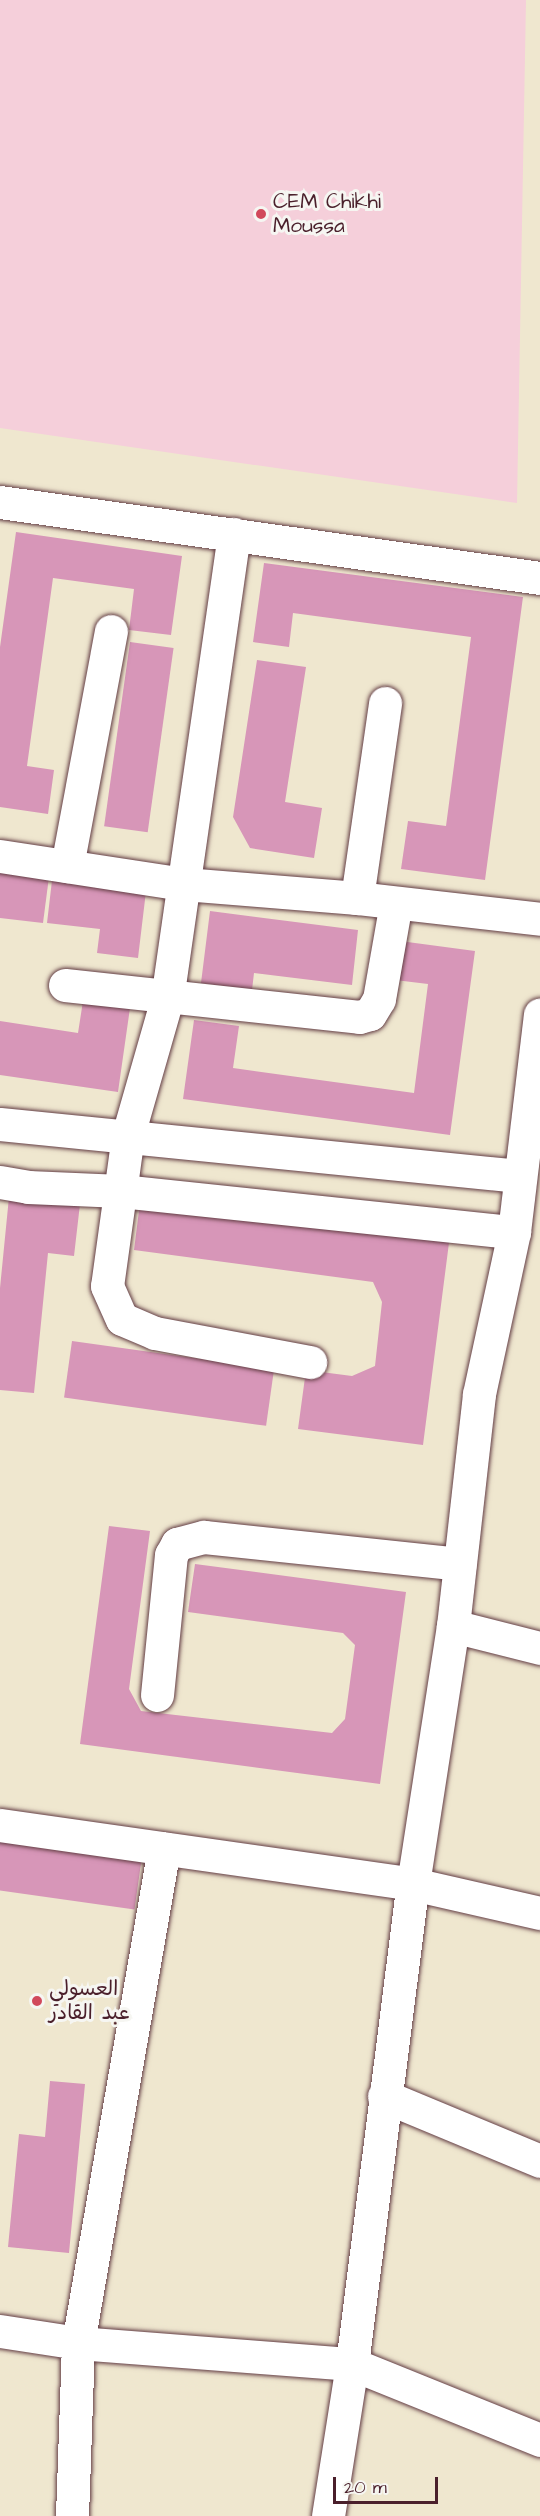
<!DOCTYPE html>
<meta charset="utf-8">
<style>
body{margin:0}
#map{position:relative;width:540px;height:2516px;overflow:hidden;background:#efe7cf;font-family:"Architects Daughter","Playpen Sans Arabic",sans-serif}
div>[style]{position:absolute}
[style*='--x']{left:calc(var(--x)*1px);top:calc(var(--y)*1px);width:calc(var(--w)*1px);rotate:calc(var(--a)*1deg)}
.built>*{inset:0;background:#f5cfda}
.building>*{inset:0;background:#d796b8;transform-origin:0 0}
.roads{filter:drop-shadow(0 0 2px #633d44) drop-shadow(0 0 2px #633d44)}
.minor>*{height:33px;margin:-16.5px;padding:0 16.5px;transform-origin:16.5px;border-radius:16.5px;background:#fff}
.tertiary>*{height:33px;margin:-16.5px;padding:0 16.5px;transform-origin:16.5px;border-radius:16.5px;background:#fff}
.dots>*{width:16px;height:16px;translate:-50% -50%;box-sizing:border-box;border:3px solid #f6f6f2;border-radius:50%}
span{translate:-50% -50%;white-space:nowrap;text-align:center;line-height:1.15;-webkit-text-stroke:6px #f6f6f2;paint-order:stroke}
.poi-label{font-size:21px;color:#4a1f2b}
.left{translate:0 -50%;text-align:left}
.scale{position:absolute;left:333px;top:2477px;width:105px;height:27px;box-sizing:border-box;border:3px solid #4a1f2b;border-top:0;padding-left:8px;font-size:18px;line-height:21px;white-space:nowrap;color:#4a1f2b;-webkit-text-stroke:4px #f6f6f2;paint-order:stroke}
</style>
<div id="map">
<div class="built">
<i style="clip-path:polygon(0 0,526px 0,517px 503px,0 428px)"></i>
</div>
<div class="building">
<i style="clip-path:polygon(16px 532px,182px 556px,171px 635px,129px 630px,134px 589px,53px 578px,27px 766px,54px 770px,48px 814px,0 807px,0 647px)"></i>
<i style="clip-path:polygon(264px 563px,523px 597px,485px 880px,401px 869px,408px 821px,446px 826px,471px 637px,293px 613px,289px 647px,253px 642px)"></i>
<i style="left:130px;top:642px;width:44px;height:186px;rotate:8deg"></i>
<i style="clip-path:polygon(257px 660px,306px 667px,285px 802px,322px 808px,314px 858px,250px 848px,233px 817px)"></i>
<i style="clip-path:polygon(0 862px,50px 869px,43px 923px,0 918px)"></i>
<i style="clip-path:polygon(53px 872px,147px 883px,138px 958px,97px 953px,100px 929px,47px 923px)"></i>
<i style="clip-path:polygon(210px 911px,358px 930px,352px 985px,254px 973px,252px 990px,201px 983px)"></i>
<i style="clip-path:polygon(400px 941px,475px 951px,450px 1135px,183px 1099px,194px 1020px,239px 1026px,233px 1068px,414px 1093px,428px 984px,395px 980px)"></i>
<i style="clip-path:polygon(83px 1001px,130px 1008px,118px 1092px,0 1075px,0 1021px,78px 1033px)"></i>
<i style="clip-path:polygon(141px 1195px,450px 1235px,423px 1445px,298px 1429px,306px 1370px,352px 1376px,375px 1366px,382px 1302px,373px 1282px,134px 1250px)"></i>
<i style="clip-path:polygon(9px 1197px,80px 1204px,74px 1256px,48px 1253px,34px 1393px,0 1390px,0 1288px)"></i>
<i style="left:72px;top:1341px;width:204px;height:57px;rotate:8deg"></i>
<i style="clip-path:polygon(109px 1526px,150px 1531px,129px 1689px,141px 1711px,332px 1733px,345px 1719px,355px 1645px,343px 1633px,188px 1612px,195px 1564px,406px 1592px,380px 1784px,80px 1744px)"></i>
<i style="left:0;top:1839px;width:143px;height:51px;rotate:8deg"></i>
<i style="clip-path:polygon(50px 2081px,85px 2084px,69px 2253px,8px 2247px,19px 2134px,45px 2137px)"></i>
</div>
<div class="roads">
<div class="minor">
<i style="--x:0;--y:502;--w:545;--a:8.01"></i>
<i style="--x:234;--y:534;--w:470;--a:98.2"></i>
<i style="--x:167;--y:999;--w:141;--a:106"></i>
<i style="--x:128;--y:1135;--w:152;--a:97.9"></i>
<i style="--x:107;--y:1286;--w:36;--a:66"></i>
<i style="--x:122;--y:1319;--w:36;--a:23"></i>
<i style="--x:155;--y:1333;--w:158;--a:10.6"></i>
<i style="--x:0;--y:856;--w:186;--a:8.7"></i>
<i style="--x:184;--y:884;--w:174;--a:4.6"></i>
<i style="--x:357;--y:898;--w:184;--a:6.5"></i>
<i style="--x:67;--y:866;--w:239;--a:-79.4"></i>
<i style="--x:357;--y:898;--w:197;--a:-81.8"></i>
<i style="--x:65;--y:985;--w:296;--a:6.2"></i>
<i style="--x:359;--y:1017;--w:11;--a:-15"></i>
<i style="--x:370;--y:1014;--w:17;--a:-59"></i>
<i style="--x:379;--y:999;--w:97;--a:-80"></i>
<i style="--x:0;--y:1124;--w:522;--a:5.72"></i>
<i style="--x:0;--y:1182;--w:28;--a:10"></i>
<i style="--x:28;--y:1187;--w:93;--a:2.5"></i>
<i style="--x:121;--y:1191;--w:395;--a:6"></i>
<i style="--x:453;--y:1626;--w:90;--a:14.2"></i>
<i style="--x:157;--y:1695;--w:141;--a:-84.3"></i>
<i style="--x:171;--y:1555;--w:13;--a:-61"></i>
<i style="--x:177;--y:1544;--w:28;--a:-15"></i>
<i style="--x:204;--y:1537;--w:257;--a:6"></i>
<i style="--x:384;--y:2096;--w:169;--a:22.6"></i>
<i style="--x:0;--y:2331;--w:79;--a:8.7"></i>
<i style="--x:78;--y:2343;--w:275;--a:4.4"></i>
<i style="--x:352;--y:2364;--w:203;--a:22"></i>
<i style="--x:72;--y:2516;--w:173;--a:-88"></i>
<i style="--x:78;--y:2343;--w:502;--a:-80.14"></i>
<i style="--x:328;--y:2516;--w:154;--a:-81"></i>
<i style="--x:352;--y:2364;--w:484;--a:-82.8"></i>
<i style="--x:413;--y:1884;--w:261;--a:-81.2"></i>
<i style="--x:453;--y:1626;--w:233;--a:-83.6"></i>
<i style="--x:479;--y:1394;--w:166;--a:-77.8"></i>
<i style="--x:514;--y:1232;--w:219;--a:-83.2"></i>
</div>
<div class="tertiary">
<i style="--x:0;--y:1825;--w:417;--a:8.1"></i>
<i style="--x:413;--y:1884;--w:130;--a:12.9"></i>
</div>
</div>
<div class="dots">
<i style="left:261px;top:214px;background:#d1495b"></i>
<i style="left:37px;top:2001px;background:#d1495b"></i>
</div>
<div class="poi-label">
<span class="left" style="left:273px;top:214px">CEM Chikhi<br>Moussa</span>
<span class="left" style="left:49px;top:2001px">العسولي<br>عبد القادر</span>
</div>
<div class="scale">20 m</div>
</div>
